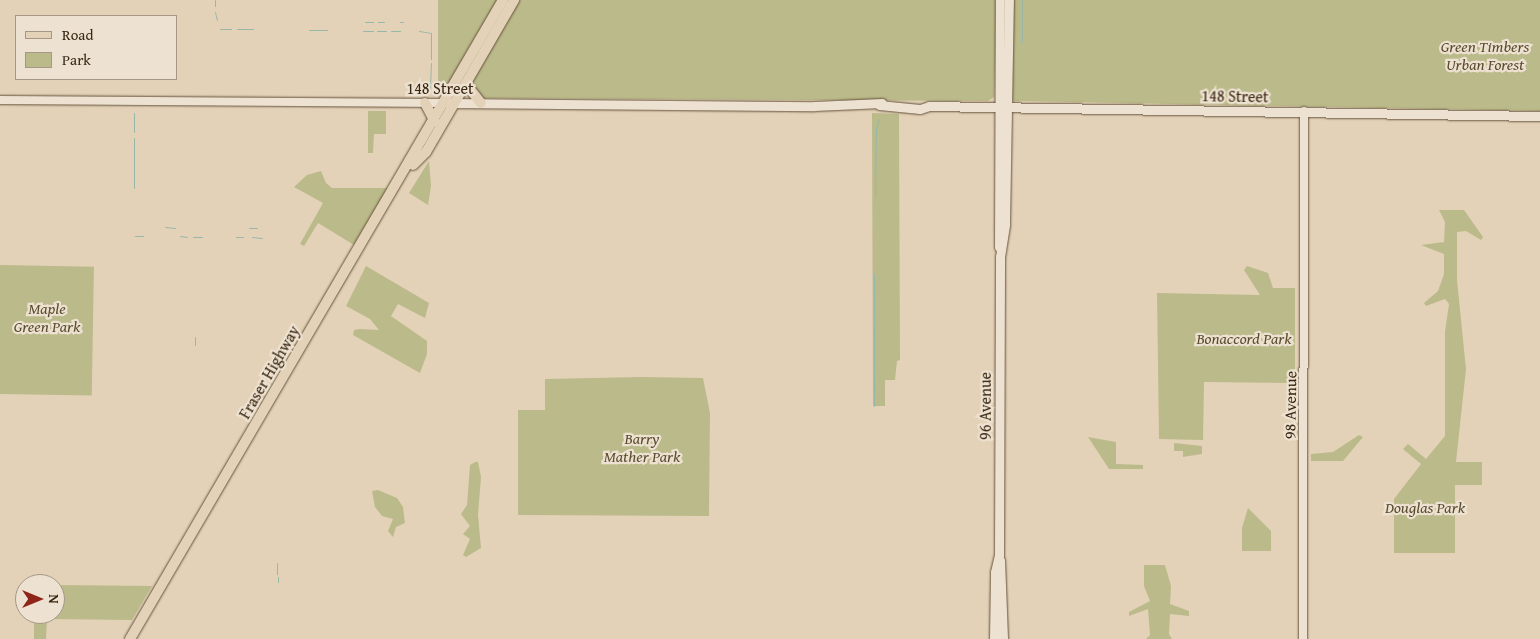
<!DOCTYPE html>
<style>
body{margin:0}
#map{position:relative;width:1540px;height:639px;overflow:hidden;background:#e4d2b8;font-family:"Gentium Book Plus",serif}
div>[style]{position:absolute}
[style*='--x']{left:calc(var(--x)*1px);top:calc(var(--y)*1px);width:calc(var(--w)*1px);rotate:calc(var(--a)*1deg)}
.green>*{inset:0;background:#bbba8a;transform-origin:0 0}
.stream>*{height:1px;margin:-0.5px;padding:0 0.5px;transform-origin:0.5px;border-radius:0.5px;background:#97b8a9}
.roads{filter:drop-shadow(0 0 1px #64523b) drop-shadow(0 0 1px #64523b)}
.tertiary>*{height:8px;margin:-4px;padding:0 4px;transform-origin:4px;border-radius:4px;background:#ede2d1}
.secondary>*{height:9px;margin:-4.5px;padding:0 4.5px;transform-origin:4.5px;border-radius:4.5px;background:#ede2d1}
.primary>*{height:10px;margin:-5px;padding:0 5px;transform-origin:5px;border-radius:5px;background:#e4d2b8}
span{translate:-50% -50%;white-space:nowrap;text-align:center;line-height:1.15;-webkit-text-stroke:4.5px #ede2d1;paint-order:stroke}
.park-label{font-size:16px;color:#5a4c2f;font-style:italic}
.street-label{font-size:16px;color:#3a2711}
.legend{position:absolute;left:15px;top:15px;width:162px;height:65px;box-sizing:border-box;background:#ede2d1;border:1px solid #a59784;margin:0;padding:6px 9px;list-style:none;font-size:15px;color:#3a2711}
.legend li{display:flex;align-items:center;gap:10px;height:25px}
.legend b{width:25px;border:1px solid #a59784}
.north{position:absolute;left:15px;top:574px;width:50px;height:50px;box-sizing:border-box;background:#ede2d1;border:1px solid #a59784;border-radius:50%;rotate:90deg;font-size:14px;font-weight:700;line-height:20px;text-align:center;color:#3a2711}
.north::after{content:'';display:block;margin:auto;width:18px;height:22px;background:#8f2418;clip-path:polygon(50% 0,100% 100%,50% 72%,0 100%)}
</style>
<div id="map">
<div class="green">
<i style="clip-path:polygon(438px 0,499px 0,443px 96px,438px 90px)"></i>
<i style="clip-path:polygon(516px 0,997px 0,994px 97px,988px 101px,482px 98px,471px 85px)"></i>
<i style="clip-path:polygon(1011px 0,1540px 0,1540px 111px,1014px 101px,1010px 99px)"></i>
<i style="clip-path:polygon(368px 111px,386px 111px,386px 134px,374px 134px,373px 153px,368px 153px)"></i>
<i style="clip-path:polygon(872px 113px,899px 114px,900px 360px,897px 361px,895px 380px,885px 380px,885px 406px,873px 406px)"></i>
<i style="clip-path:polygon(429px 161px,431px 186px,428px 205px,409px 193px)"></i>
<i style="clip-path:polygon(321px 171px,326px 183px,332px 188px,389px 188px,354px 245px,318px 223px,304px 246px,300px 244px,323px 203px,294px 187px,307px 175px)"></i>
<i style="clip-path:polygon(1439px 210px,1464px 210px,1483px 237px,1481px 240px,1466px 231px,1457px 232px,1457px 280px,1466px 369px,1456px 462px,1482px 462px,1482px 485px,1455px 485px,1455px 553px,1394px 553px,1394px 499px,1421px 464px,1403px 449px,1408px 444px,1426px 459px,1445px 436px,1445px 332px,1449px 304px,1445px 299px,1426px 306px,1424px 303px,1438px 291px,1444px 274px,1444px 254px,1421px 245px,1444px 242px,1445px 222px)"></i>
<i style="left:0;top:265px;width:94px;height:129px;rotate:1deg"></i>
<i style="clip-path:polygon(366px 266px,429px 303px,425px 318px,398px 304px,391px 316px,427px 341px,427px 354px,420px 373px,353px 335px,354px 330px,359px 329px,379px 330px,370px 319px,346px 306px)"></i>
<i style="clip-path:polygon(1247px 266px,1268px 273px,1273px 288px,1295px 288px,1295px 383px,1204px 382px,1203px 440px,1159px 439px,1157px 293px,1260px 295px,1244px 270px)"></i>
<i style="clip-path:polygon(641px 377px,703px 378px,710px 413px,709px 516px,518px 515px,518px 410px,545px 410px,545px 379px)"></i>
<i style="clip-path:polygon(1359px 435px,1363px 437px,1343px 461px,1311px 461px,1311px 454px,1333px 452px)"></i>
<i style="clip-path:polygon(1088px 437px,1116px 442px,1116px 464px,1143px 465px,1143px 469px,1109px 469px)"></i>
<i style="clip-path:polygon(1174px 443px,1202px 446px,1202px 454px,1183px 457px,1183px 451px,1174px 451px)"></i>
<i style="clip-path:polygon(475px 462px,478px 462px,481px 477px,478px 515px,481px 548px,466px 557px,463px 555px,470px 539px,463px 534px,470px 526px,461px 514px,467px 505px,470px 465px)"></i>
<i style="clip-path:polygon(378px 490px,397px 498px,403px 507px,405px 523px,396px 527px,393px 537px,388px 531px,393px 519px,382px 516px,375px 507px,372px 491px)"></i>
<i style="clip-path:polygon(1248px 508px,1271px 531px,1271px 551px,1242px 551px,1242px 528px)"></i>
<i style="clip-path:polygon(1144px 565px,1165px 565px,1171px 586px,1170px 604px,1189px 611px,1189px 616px,1170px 614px,1169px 634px,1172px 639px,1146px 639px,1150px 635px,1148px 609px,1129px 616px,1129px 612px,1150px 601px,1144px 586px)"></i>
<i style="clip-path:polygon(55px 585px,152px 586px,132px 620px,47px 619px,46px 639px,34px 639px,34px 614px,55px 614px)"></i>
</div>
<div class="stream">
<i style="--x:215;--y:6;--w:6;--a:-90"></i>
<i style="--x:215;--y:12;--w:8;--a:76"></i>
<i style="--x:365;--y:22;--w:8;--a:0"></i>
<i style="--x:378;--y:22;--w:6;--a:0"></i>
<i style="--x:400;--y:22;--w:3;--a:0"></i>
<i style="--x:220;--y:29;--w:11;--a:0"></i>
<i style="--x:237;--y:29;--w:16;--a:0"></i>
<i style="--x:309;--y:30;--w:18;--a:0"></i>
<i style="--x:363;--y:31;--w:10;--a:0"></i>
<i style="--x:377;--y:31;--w:9;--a:0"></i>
<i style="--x:391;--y:31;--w:9;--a:0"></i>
<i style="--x:419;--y:31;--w:12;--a:9"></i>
<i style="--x:431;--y:33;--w:26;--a:90"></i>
<i style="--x:1022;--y:42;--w:42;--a:-90"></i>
<i style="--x:430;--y:90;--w:27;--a:-88"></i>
<i style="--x:134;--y:132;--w:19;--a:-90"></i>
<i style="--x:134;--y:188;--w:50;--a:-90"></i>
<i style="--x:875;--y:196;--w:68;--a:-89.2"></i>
<i style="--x:876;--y:128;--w:9;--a:-72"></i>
<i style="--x:165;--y:227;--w:10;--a:6"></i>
<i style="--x:249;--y:228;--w:8;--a:0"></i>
<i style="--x:135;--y:236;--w:8;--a:0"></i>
<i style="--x:180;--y:236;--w:7;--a:8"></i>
<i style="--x:193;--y:237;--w:9;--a:0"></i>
<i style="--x:236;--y:237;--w:7;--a:0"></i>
<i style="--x:252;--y:237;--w:10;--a:6"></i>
<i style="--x:195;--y:337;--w:8;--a:90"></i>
<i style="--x:874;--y:406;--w:132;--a:-90"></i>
<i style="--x:277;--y:563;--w:11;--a:90"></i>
<i style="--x:278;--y:577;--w:5;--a:90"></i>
</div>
<div class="roads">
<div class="tertiary">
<i style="--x:0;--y:100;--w:445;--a:0.4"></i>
<i style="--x:1303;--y:639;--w:528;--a:-89.89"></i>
</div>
<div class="secondary">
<i style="--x:448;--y:103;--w:366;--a:0.5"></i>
<i style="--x:814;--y:106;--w:68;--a:-2.5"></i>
<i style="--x:879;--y:105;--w:41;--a:5.6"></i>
<i style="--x:920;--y:109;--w:9;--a:-18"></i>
<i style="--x:929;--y:106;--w:611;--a:0.94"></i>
<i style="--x:999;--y:247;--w:247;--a:-89.8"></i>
<i style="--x:1000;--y:560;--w:79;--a:87.8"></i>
<i style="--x:994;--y:639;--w:67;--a:-89.1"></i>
<i style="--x:995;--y:572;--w:17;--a:-77"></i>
<i style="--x:999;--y:555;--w:298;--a:-89.8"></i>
<i style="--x:1000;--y:257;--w:33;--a:-81"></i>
<i style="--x:1005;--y:224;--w:224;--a:-89"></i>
</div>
<div class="primary">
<i style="--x:466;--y:84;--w:24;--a:52"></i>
<i style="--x:425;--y:103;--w:21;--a:62"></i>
<i style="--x:413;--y:165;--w:18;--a:-45"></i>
<i style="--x:426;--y:152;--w:176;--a:-59.9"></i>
<i style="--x:130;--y:639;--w:740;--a:-59.73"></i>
</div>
</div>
<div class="park-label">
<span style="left:1485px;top:55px">Green Timbers<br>Urban Forest</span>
<span style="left:47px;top:317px">Maple<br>Green Park</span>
<span style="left:1244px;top:338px">Bonaccord Park</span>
<span style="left:642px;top:447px">Barry<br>Mather Park</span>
<span style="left:1425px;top:507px">Douglas Park</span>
</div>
<div class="street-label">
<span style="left:440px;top:88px">148 Street</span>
<span style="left:1235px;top:96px;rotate:1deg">148 Street</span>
<span style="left:269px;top:372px;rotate:-60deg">Fraser Highway</span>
<span style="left:1290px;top:405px;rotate:-89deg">98 Avenue</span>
<span style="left:985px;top:406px;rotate:-90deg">96 Avenue</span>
</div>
<ul class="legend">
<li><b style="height:6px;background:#e4d2b8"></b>Road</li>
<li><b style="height:14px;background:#bbba8a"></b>Park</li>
</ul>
<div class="north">N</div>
</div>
